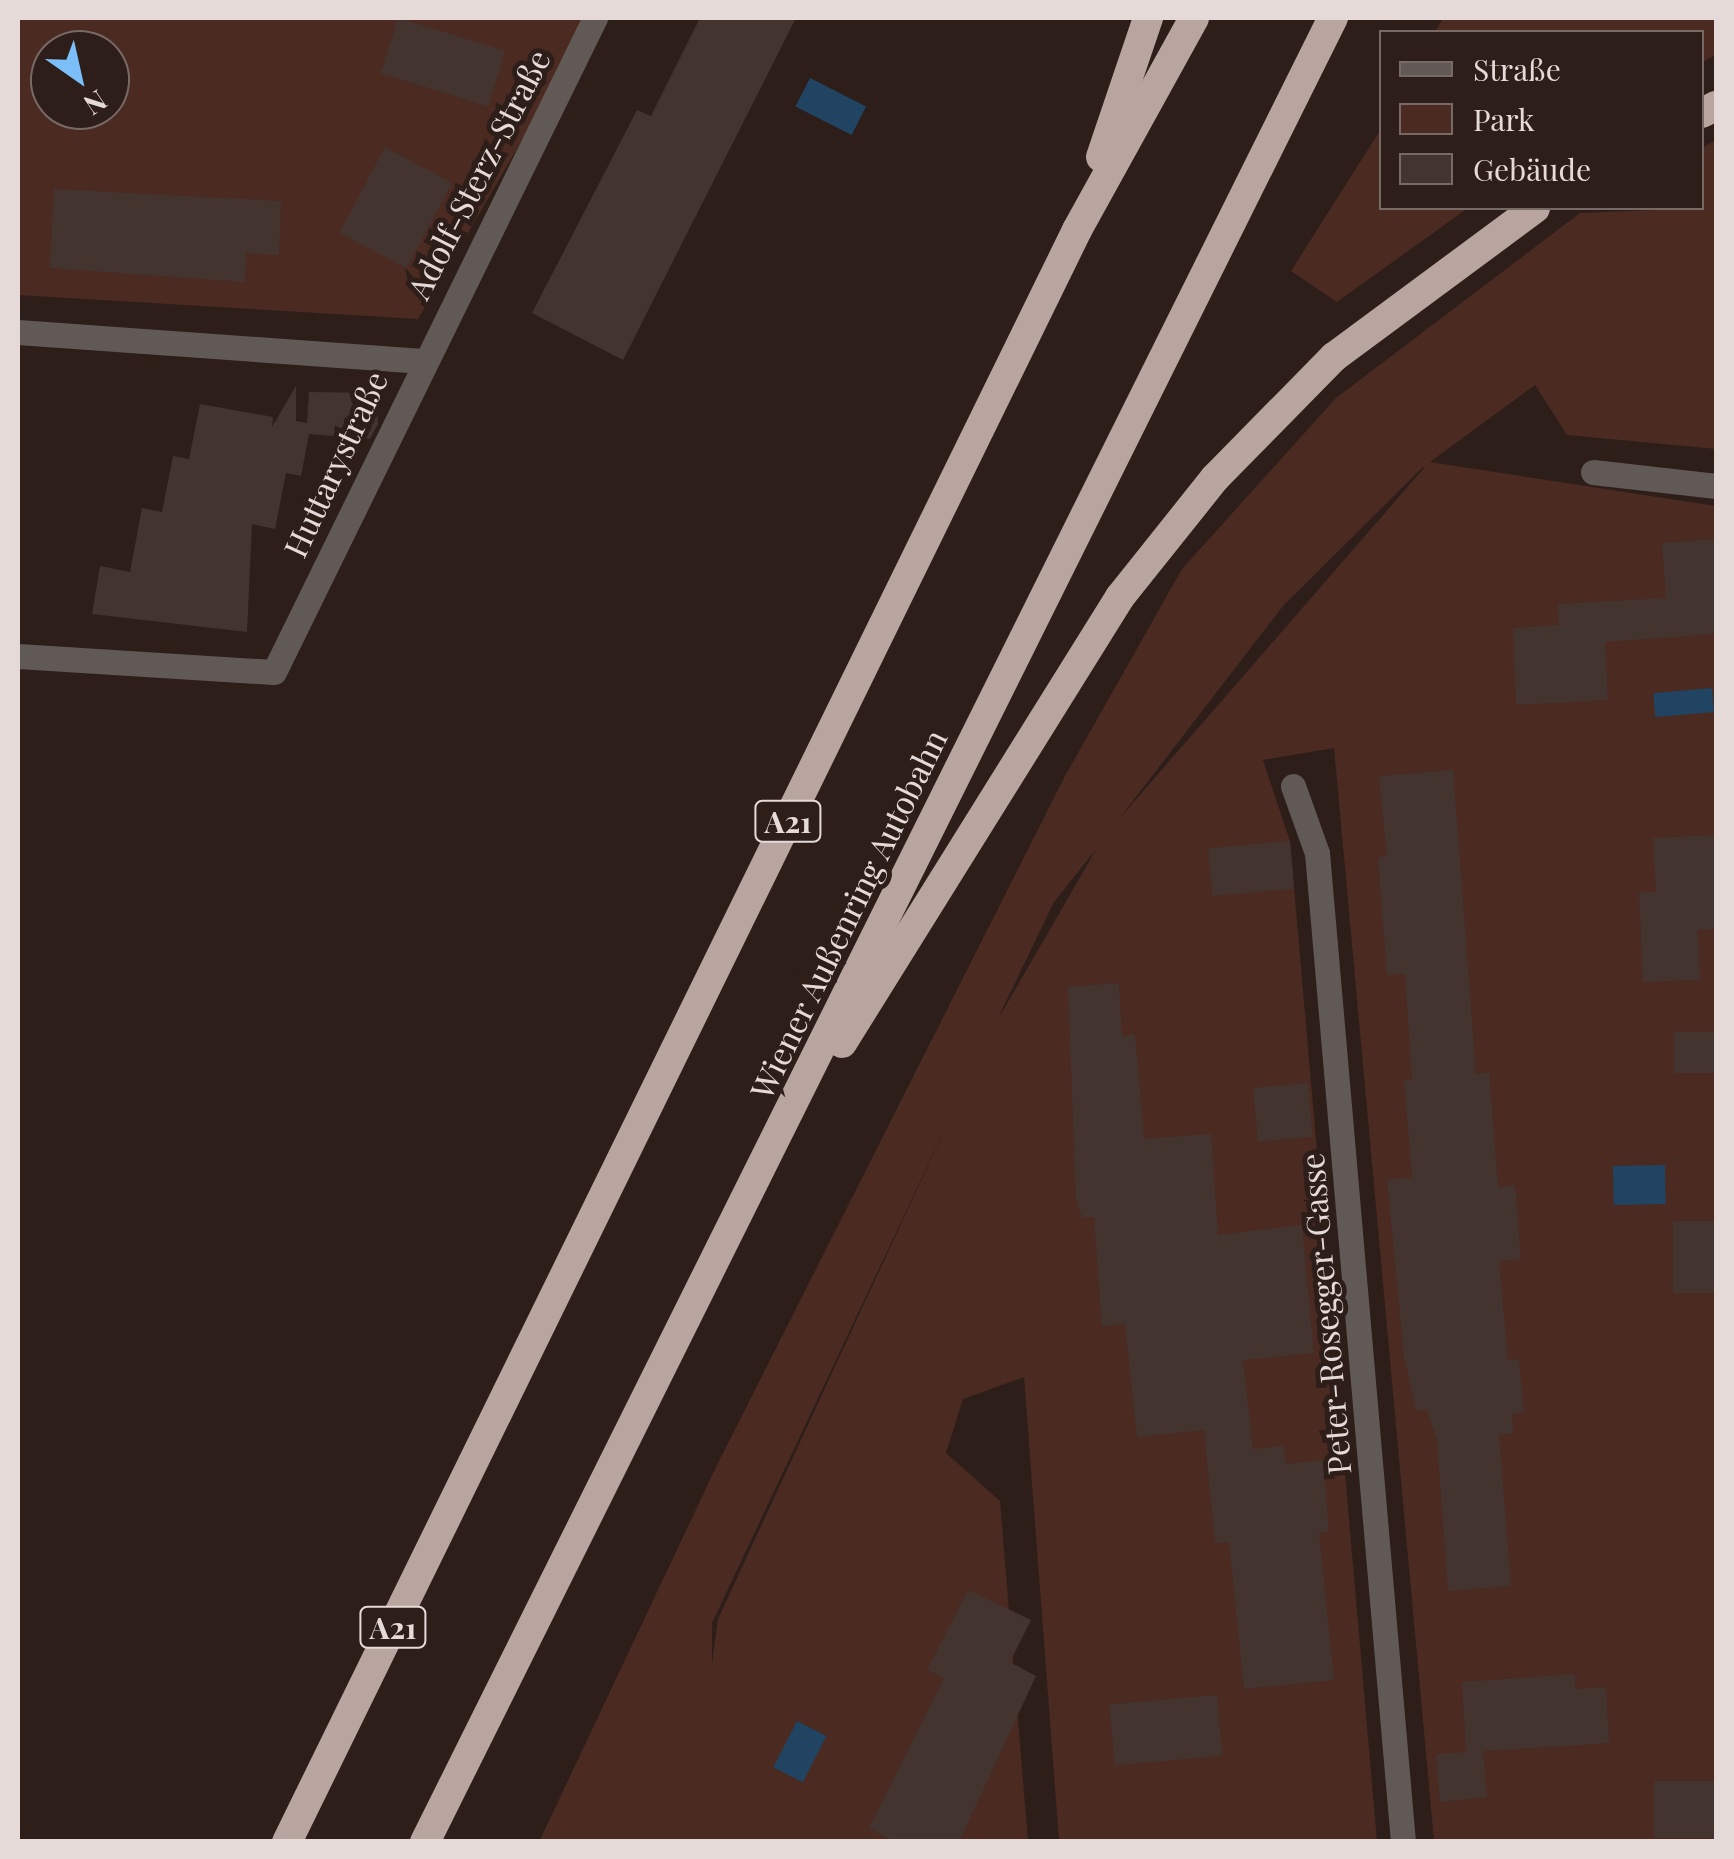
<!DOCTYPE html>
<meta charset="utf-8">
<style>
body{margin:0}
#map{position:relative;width:1734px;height:1859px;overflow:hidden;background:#2d1e1a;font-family:"Playfair Display",serif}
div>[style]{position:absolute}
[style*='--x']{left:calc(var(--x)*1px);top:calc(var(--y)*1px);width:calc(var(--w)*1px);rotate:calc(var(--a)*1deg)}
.green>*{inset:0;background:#4a2a21}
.water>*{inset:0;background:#204461;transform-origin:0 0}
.building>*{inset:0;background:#44342f;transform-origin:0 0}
.street>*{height:25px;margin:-12.5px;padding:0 12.5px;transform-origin:12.5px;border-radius:12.5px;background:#615956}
.highway>*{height:30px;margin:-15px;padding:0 15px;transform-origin:15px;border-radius:15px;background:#b9a59f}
span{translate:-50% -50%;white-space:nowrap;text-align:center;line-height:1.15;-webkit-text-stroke:10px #2d1e1a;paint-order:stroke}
.shield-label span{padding:2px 8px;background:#2d1e1a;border:2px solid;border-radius:8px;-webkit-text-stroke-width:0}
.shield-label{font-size:30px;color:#e5dad7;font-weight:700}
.street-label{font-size:32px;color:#e5dad7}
.frame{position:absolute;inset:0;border:20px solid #e5dad7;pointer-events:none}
.legend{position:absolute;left:1379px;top:30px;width:325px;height:180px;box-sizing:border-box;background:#2d1e1a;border:2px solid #776966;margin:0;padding:12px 18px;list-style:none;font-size:30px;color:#e5dad7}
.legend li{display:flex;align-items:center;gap:20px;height:50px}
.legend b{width:50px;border:2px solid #776966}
.north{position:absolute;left:30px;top:30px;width:100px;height:100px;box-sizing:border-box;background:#2d1e1a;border:2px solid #776966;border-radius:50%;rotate:146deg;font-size:28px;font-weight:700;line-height:40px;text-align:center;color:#e5dad7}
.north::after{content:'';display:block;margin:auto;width:35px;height:45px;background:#7bbef8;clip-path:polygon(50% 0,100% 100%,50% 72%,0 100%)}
</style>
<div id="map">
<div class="green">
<i style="clip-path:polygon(evenodd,18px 18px,593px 18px,418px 319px,18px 295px,18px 18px,50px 50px,110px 50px,110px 110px,50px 110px,50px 50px)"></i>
<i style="clip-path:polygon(1443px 18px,1716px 18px,1716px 55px,1702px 62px,1702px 32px,1435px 32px)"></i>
<i style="clip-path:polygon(1381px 129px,1382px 208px,1468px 208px,1337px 302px,1291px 271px)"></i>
<i style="clip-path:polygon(evenodd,1716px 140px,1716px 449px,1567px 435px,1535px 385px,1430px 462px,1716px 506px,1716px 1841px,1434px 1841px,1334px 748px,1263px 760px,1290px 841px,1377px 1841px,1059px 1841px,1024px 1377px,963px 1399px,946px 1453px,1000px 1501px,1028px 1841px,539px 1842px,716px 1467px,1065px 776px,1182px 569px,1336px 398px,1580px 213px,1702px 208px,1702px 148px,1716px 140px,1423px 467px,1424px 468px,1119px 819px,1283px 606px,1423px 467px,1716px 140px,1097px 848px,1001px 1014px,1000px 1014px,1054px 902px,1097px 848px,1716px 140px,951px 1116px,718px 1619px,712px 1663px,712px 1623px,951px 1116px)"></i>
</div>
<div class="water">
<i style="left:810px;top:78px;width:63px;height:32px;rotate:27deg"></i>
<i style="left:1712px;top:688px;width:24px;height:59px;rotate:85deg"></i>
<i style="left:1665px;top:1165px;width:39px;height:52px;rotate:89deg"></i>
<i style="left:797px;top:1721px;width:33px;height:52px;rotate:27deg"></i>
</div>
<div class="building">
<i style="left:398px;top:18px;width:112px;height:58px;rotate:17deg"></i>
<i style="clip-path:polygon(700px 18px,796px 18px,623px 360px,532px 313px,637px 110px,651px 116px)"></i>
<i style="left:385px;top:147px;width:76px;height:97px;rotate:28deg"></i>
<i style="clip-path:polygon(54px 189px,281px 201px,279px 255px,246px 253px,245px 282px,50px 268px)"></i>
<i style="clip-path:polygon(296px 386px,296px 421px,307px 423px,309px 392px,376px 393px,378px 424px,370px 439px,309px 434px,301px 476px,286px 473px,275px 529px,252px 524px,247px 632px,92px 614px,100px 566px,130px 572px,142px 508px,162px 512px,173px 456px,189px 459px,200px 404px,273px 417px,272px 427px)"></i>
<i style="clip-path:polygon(1716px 539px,1716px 634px,1605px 642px,1608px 700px,1516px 705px,1513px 628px,1559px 625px,1558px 604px,1666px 598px,1662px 543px)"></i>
<i style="clip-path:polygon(1453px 770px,1476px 1074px,1489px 1072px,1498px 1187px,1515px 1185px,1521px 1259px,1499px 1261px,1508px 1360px,1519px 1359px,1524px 1412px,1512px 1414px,1513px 1433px,1499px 1435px,1511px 1586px,1448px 1591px,1437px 1441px,1427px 1410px,1416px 1411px,1404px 1356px,1387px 1180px,1412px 1177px,1404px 1080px,1412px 1079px,1405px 974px,1387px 975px,1378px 857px,1387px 856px,1379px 776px)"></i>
<i style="clip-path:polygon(1716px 835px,1716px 929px,1698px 930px,1700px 980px,1643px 982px,1639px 892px,1656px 892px,1653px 838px)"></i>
<i style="left:1290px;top:841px;width:48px;height:82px;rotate:85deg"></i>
<i style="clip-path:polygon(1119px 983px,1122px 1036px,1135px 1034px,1144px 1139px,1211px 1134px,1218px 1235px,1302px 1225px,1314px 1353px,1243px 1360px,1253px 1449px,1284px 1446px,1286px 1464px,1323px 1460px,1329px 1532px,1319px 1533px,1334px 1680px,1244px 1689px,1229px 1542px,1215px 1543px,1204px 1430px,1137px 1437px,1125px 1324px,1102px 1326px,1094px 1217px,1082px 1218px,1076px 1198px,1068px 987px)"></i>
<i style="left:1716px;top:1032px;width:41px;height:42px;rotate:90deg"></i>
<i style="left:1308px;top:1083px;width:54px;height:55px;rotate:85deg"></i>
<i style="left:1716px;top:1221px;width:72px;height:43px;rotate:90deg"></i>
<i style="clip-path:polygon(968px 1590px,1031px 1620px,1010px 1662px,1036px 1676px,959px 1842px,895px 1842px,869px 1828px,944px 1678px,927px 1670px)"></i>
<i style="clip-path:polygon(1575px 1674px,1575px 1689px,1606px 1687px,1609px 1743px,1483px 1751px,1487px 1797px,1440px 1802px,1436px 1754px,1466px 1752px,1462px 1682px)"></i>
<i style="left:1217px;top:1695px;width:61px;height:108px;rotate:85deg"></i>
<i style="left:1716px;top:1781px;width:57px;height:62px;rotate:90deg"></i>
</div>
<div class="street">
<i style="--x:18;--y:332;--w:402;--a:4.1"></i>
<i style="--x:1593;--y:472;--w:124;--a:6.5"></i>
<i style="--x:18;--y:656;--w:256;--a:3.6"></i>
<i style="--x:274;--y:672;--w:729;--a:-63.86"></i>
<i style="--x:1293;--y:786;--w:71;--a:70.3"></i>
<i style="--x:1317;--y:853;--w:993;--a:85.03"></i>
</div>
<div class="highway">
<i style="--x:1702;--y:113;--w:16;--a:-27"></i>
<i style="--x:1101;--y:157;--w:147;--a:-71.3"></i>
<i style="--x:842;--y:1043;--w:526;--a:-58.06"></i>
<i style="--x:1120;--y:597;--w:152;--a:-51.4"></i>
<i style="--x:1215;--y:478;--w:170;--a:-45.5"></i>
<i style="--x:1334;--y:357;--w:250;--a:-36.5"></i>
<i style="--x:287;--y:1842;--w:1795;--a:-63.89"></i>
<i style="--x:1077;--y:230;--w:242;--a:-61.1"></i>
<i style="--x:425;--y:1842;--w:2038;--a:-63.54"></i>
</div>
<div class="shield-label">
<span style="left:788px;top:821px">A21</span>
<span style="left:393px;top:1627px">A21</span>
</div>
<div class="street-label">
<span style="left:478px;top:174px;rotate:-63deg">Adolf-Sterz-Straße</span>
<span style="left:335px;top:464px;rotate:-65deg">Huttarystraße</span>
<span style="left:848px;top:914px;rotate:-64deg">Wiener Außenring Autobahn</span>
<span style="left:1325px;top:1314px;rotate:-95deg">Peter-Rosegger-Gasse</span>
</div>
<div class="frame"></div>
<ul class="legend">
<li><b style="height:12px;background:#615956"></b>Straße</li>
<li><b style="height:28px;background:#4a2a21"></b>Park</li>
<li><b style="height:28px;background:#44342f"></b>Gebäude</li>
</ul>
<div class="north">N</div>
</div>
